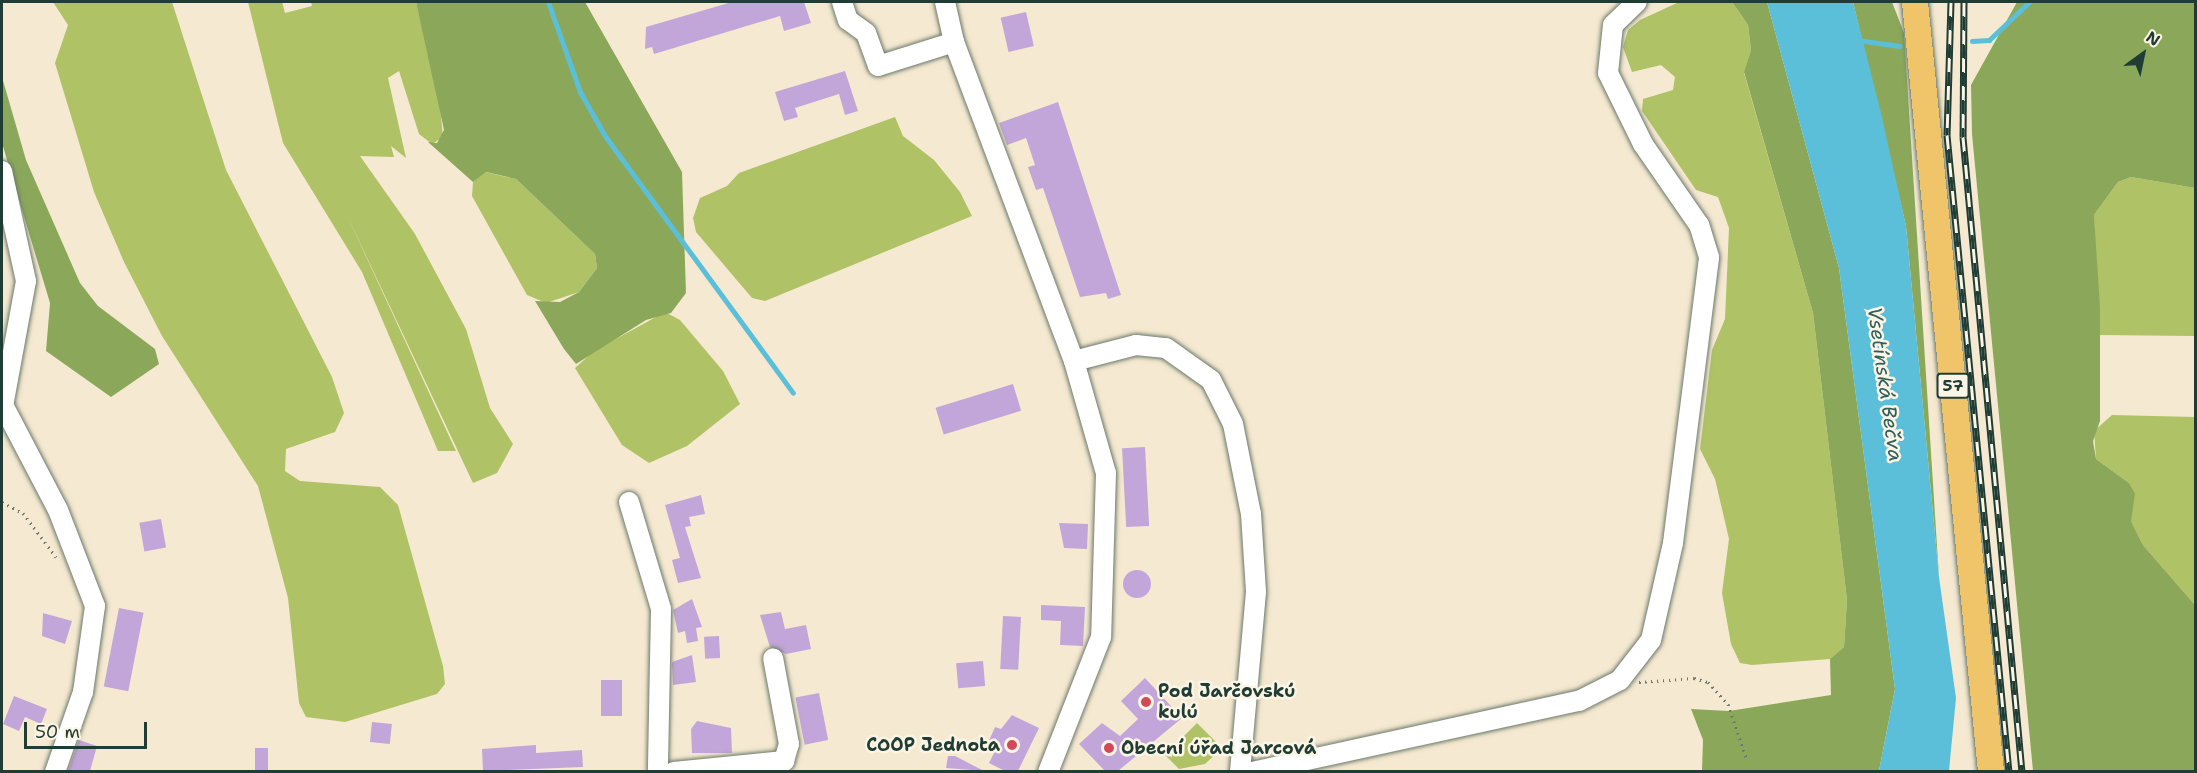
<!DOCTYPE html>
<meta charset="utf-8">
<style>
body{margin:0}
#map{position:relative;width:2197px;height:773px;overflow:hidden;background:#f6e9d1;font-family:"Shantell Sans",sans-serif}
div>[style]{position:absolute}
[style*='--x']{left:calc(var(--x)*1px);top:calc(var(--y)*1px);width:calc(var(--w)*1px);rotate:calc(var(--a)*1deg)}
.green>*{inset:0;background:#afc265}
.forest>*{inset:0;background:#8ba85a}
.water>*{inset:0;background:#5bbfd9}
.stream>*{height:5px;margin:-2.5px;padding:0 2.5px;transform-origin:2.5px;border-radius:2.5px;background:#5bbfd9}
.building>*{inset:0;background:#c3a6d9;transform-origin:0 0}
.round{border-radius:50%}
.path>*{height:3px;margin-top:-1.5px;transform-origin:0;background:repeating-linear-gradient(90deg,#6a796b 0 1.5px,transparent 0 6px)}
.roads{filter:drop-shadow(0 0 2px #6a796b) drop-shadow(0 0 2px #6a796b)}
.minor>*{height:20px;margin:-10px;padding:0 10px;transform-origin:10px;border-radius:10px;background:#fff}
.major>*{height:26px;margin:-13px;padding:0 13px;transform-origin:13px;border-radius:13px;background:#f0c469}
.rail>*{height:7px;margin-top:-3.5px;transform-origin:0;background:repeating-linear-gradient(90deg,#fcf5e5 0 14px,#1f3d34 0 28px);box-sizing:border-box;border-block:2px solid #1f3d34}
.dots>*{width:16px;height:16px;translate:-50% -50%;box-sizing:border-box;border:3px solid #fcf5e5;border-radius:50%}
span{translate:-50% -50%;white-space:nowrap;text-align:center;line-height:1.15;-webkit-text-stroke:5px #fcf5e5;paint-order:stroke}
.shield-label span{padding:2px 4px;background:#fcf5e5;border:2px solid;border-radius:4px;-webkit-text-stroke-width:0}
.shield-label{font-size:16px;color:#1f3d34;font-weight:700}
.poi-label{font-size:18px;color:#1f3d34;font-weight:700}
.left{translate:0 -50%;text-align:left}
.right{translate:-100% -50%;text-align:right}
.water-label{font-size:20px;color:#2e5e5d;font-style:italic}
.frame{position:absolute;inset:0;border:3px solid #1f3d34;pointer-events:none}
.north{position:absolute;left:2113px;top:24px;width:60px;height:60px;-webkit-text-stroke:4px #fcf5e5;paint-order:stroke;rotate:33deg;font-size:16px;font-weight:700;line-height:24px;text-align:center;color:#1f3d34}
.north::after{content:'';display:block;margin:auto;width:21px;height:27px;background:#1f3d34;clip-path:polygon(50% 0,100% 100%,50% 72%,0 100%)}
.scale{position:absolute;left:24px;top:722px;width:123px;height:27px;box-sizing:border-box;border:3px solid #1f3d34;border-top:0;padding-left:8px;font-size:18px;line-height:21px;white-space:nowrap;color:#1f3d34;-webkit-text-stroke:4px #fcf5e5;paint-order:stroke}
</style>
<div id="map">
<div class="green">
<i style="clip-path:polygon(53px 2px,172px 2px,226px 170px,332px 377px,344px 413px,335px 432px,286px 449px,285px 471px,300px 481px,380px 487px,398px 505px,443px 666px,445px 684px,437px 694px,345px 722px,306px 717px,299px 703px,288px 598px,258px 486px,162px 336px,124px 262px,94px 192px,55px 63px,68px 25px)"></i>
<i style="clip-path:polygon(248px 2px,282px 2px,285px 13px,312px 6px,311px 2px,416px 2px,439px 96px,443px 137px,432px 144px,419px 134px,399px 71px,388px 78px,406px 158px,391px 146px,394px 157px,360px 156px,415px 234px,466px 329px,490px 408px,513px 444px,497px 473px,473px 483px,345px 211px,456px 451px,438px 451px,362px 272px,283px 143px)"></i>
<i style="clip-path:polygon(1679px 2px,1732px 2px,1748px 25px,1751px 50px,1744px 73px,1813px 313px,1847px 600px,1844px 647px,1830px 659px,1752px 665px,1740px 663px,1731px 644px,1722px 593px,1729px 539px,1715px 479px,1700px 449px,1712px 350px,1725px 319px,1729px 228px,1718px 197px,1696px 190px,1642px 111px,1643px 99px,1673px 90px,1675px 77px,1661px 65px,1632px 72px,1623px 47px,1628px 30px,1640px 20px)"></i>
<i style="clip-path:polygon(895px 117px,903px 136px,934px 160px,960px 192px,972px 216px,765px 301px,752px 298px,696px 232px,693px 218px,700px 198px,727px 186px,739px 173px)"></i>
<i style="clip-path:polygon(485px 172px,516px 179px,595px 254px,597px 268px,579px 292px,546px 303px,527px 295px,472px 196px,473px 182px)"></i>
<i style="clip-path:polygon(2131px 177px,2195px 188px,2195px 336px,2097px 335px,2094px 215px,2118px 182px)"></i>
<i style="clip-path:polygon(665px 312px,680px 320px,723px 371px,740px 404px,687px 446px,649px 463px,622px 445px,575px 368px,594px 351px)"></i>
<i style="clip-path:polygon(2112px 415px,2195px 417px,2195px 605px,2143px 545px,2131px 521px,2129px 483px,2096px 459px,2094px 431px)"></i>
<i style="clip-path:polygon(1197px 723px,1222px 748px,1205px 764px,1179px 769px,1165px 755px)"></i>
</div>
<div class="forest">
<i style="clip-path:polygon(416px 2px,585px 2px,682px 172px,686px 293px,671px 313px,646px 320px,576px 364px,564px 349px,535px 301px,560px 302px,579px 292px,597px 268px,595px 254px,516px 179px,486px 172px,473px 182px,428px 142px,437px 143px,444px 130px)"></i>
<i style="clip-path:polygon(1732px 2px,1767px 2px,1839px 268px,1895px 689px,1879px 771px,1702px 771px,1703px 740px,1691px 709px,1729px 711px,1831px 695px,1830px 659px,1844px 647px,1847px 600px,1813px 313px,1744px 72px,1751px 50px,1748px 25px)"></i>
<i style="clip-path:polygon(1853px 2px,1892px 2px,1904px 33px,1939px 577px,1906px 226px)"></i>
<i style="clip-path:polygon(2017px 2px,2195px 2px,2195px 188px,2131px 177px,2118px 182px,2094px 215px,2100px 307px,2100px 421px,2093px 441px,2096px 459px,2129px 483px,2135px 494px,2131px 521px,2143px 545px,2195px 605px,2195px 771px,2033px 771px,1972px 134px,1971px 85px)"></i>
<i style="clip-path:polygon(2px 77px,26px 160px,80px 283px,98px 306px,155px 349px,159px 364px,111px 397px,46px 351px,50px 303px,2px 143px)"></i>
</div>
<div class="water">
<i style="clip-path:polygon(1767px 2px,1853px 2px,1881px 113px,1906px 226px,1939px 577px,1956px 698px,1949px 771px,1879px 771px,1895px 689px,1839px 268px)"></i>
</div>
<div class="stream">
<i style="--x:548;--y:2;--w:96;--a:70.4"></i>
<i style="--x:580;--y:92;--w:51;--a:60.4"></i>
<i style="--x:605;--y:136;--w:318;--a:53.8"></i>
<i style="--x:1857;--y:40;--w:43;--a:7.9"></i>
<i style="--x:1972;--y:41;--w:17;--a:-3"></i>
<i style="--x:1989;--y:40;--w:55;--a:-43.5"></i>
</div>
<div class="building">
<i style="clip-path:polygon(732px 2px,804px 2px,811px 23px,784px 31px,780px 16px,654px 54px,652px 47px,645px 49px,646px 27px)"></i>
<i style="left:1026px;top:12px;width:35px;height:26px;rotate:77deg"></i>
<i style="clip-path:polygon(845px 71px,858px 111px,845px 115px,839px 94px,795px 108px,798px 117px,784px 121px,775px 92px)"></i>
<i style="clip-path:polygon(1058px 102px,1121px 295px,1108px 299px,1106px 293px,1080px 297px,1043px 188px,1036px 190px,1028px 167px,1035px 165px,1026px 138px,1007px 145px,999px 123px)"></i>
<i style="left:1013px;top:384px;width:28px;height:81px;rotate:73deg"></i>
<i style="left:1145px;top:447px;width:79px;height:23px;rotate:87deg"></i>
<i style="clip-path:polygon(701px 495px,705px 514px,689px 517px,691px 526px,685px 527px,701px 578px,678px 583px,672px 560px,680px 558px,665px 505px)"></i>
<i style="left:161px;top:519px;width:29px;height:22px;rotate:80deg"></i>
<i style="clip-path:polygon(1059px 523px,1088px 524px,1087px 549px,1064px 548px)"></i>
<i class="round" style="left:1123px;top:570px;width:28px;height:28px"></i>
<i style="clip-path:polygon(692px 599px,702px 627px,696px 628px,698px 641px,687px 643px,685px 631px,678px 633px,673px 610px)"></i>
<i style="clip-path:polygon(1041px 605px,1085px 607px,1083px 646px,1060px 645px,1061px 621px,1041px 620px)"></i>
<i style="left:119px;top:608px;width:25px;height:80px;rotate:11deg"></i>
<i style="clip-path:polygon(781px 612px,785px 629px,806px 625px,811px 649px,786px 654px,770px 647px,760px 615px)"></i>
<i style="clip-path:polygon(43px 613px,72px 621px,65px 644px,42px 636px)"></i>
<i style="left:1003px;top:616px;width:18px;height:53px;rotate:3deg"></i>
<i style="left:719px;top:636px;width:22px;height:15px;rotate:87deg"></i>
<i style="clip-path:polygon(692px 655px,696px 682px,673px 685px,672px 662px)"></i>
<i style="left:983px;top:661px;width:25px;height:27px;rotate:85deg"></i>
<i style="clip-path:polygon(1145px 678px,1182px 718px,1118px 771px,1105px 771px,1079px 744px,1102px 723px,1120px 736px,1138px 719px,1121px 701px)"></i>
<i style="left:601px;top:680px;width:21px;height:36px"></i>
<i style="left:819px;top:693px;width:48px;height:24px;rotate:79deg"></i>
<i style="clip-path:polygon(14px 696px,47px 709px,41px 724px,25px 717px,19px 731px,3px 724px)"></i>
<i style="clip-path:polygon(1012px 715px,1039px 728px,1018px 771px,1005px 771px,989px 763px,997px 747px,988px 743px,995px 727px,1001px 729px)"></i>
<i style="clip-path:polygon(697px 721px,731px 728px,732px 753px,692px 753px,691px 729px)"></i>
<i style="left:372px;top:722px;width:20px;height:20px;rotate:6deg"></i>
<i style="clip-path:polygon(79px 740px,97px 746px,90px 771px,68px 771px)"></i>
<i style="clip-path:polygon(536px 745px,536px 753px,582px 750px,583px 767px,483px 771px,482px 749px)"></i>
<i style="left:255px;top:748px;width:13px;height:22px"></i>
<i style="clip-path:polygon(948px 756px,955px 756px,984px 771px,946px 768px)"></i>
</div>
<div class="path">
<i style="--x:2;--y:502;--w:24;--a:28"></i>
<i style="--x:23;--y:513;--w:55;--a:53.1"></i>
<i style="--x:1639;--y:682;--w:55;--a:-4.2"></i>
<i style="--x:1694;--y:678;--w:15;--a:16"></i>
<i style="--x:1708;--y:682;--w:30;--a:48"></i>
<i style="--x:1728;--y:704;--w:59;--a:71.3"></i>
</div>
<div class="roads">
<div class="minor">
<i style="--x:842;--y:2;--w:19;--a:72"></i>
<i style="--x:848;--y:20;--w:22;--a:36"></i>
<i style="--x:866;--y:33;--w:35;--a:70"></i>
<i style="--x:878;--y:66;--w:80;--a:-17.5"></i>
<i style="--x:945;--y:2;--w:41;--a:77.3"></i>
<i style="--x:954;--y:42;--w:341;--a:69.4"></i>
<i style="--x:1074;--y:361;--w:116;--a:74.1"></i>
<i style="--x:1106;--y:473;--w:164;--a:91.7"></i>
<i style="--x:1101;--y:637;--w:145;--a:111.4"></i>
<i style="--x:2;--y:171;--w:113;--a:77.7"></i>
<i style="--x:26;--y:281;--w:127;--a:100.4"></i>
<i style="--x:1074;--y:361;--w:64;--a:-14.5"></i>
<i style="--x:1136;--y:345;--w:30;--a:6"></i>
<i style="--x:1166;--y:348;--w:55;--a:35.4"></i>
<i style="--x:1211;--y:380;--w:49;--a:63.4"></i>
<i style="--x:1233;--y:424;--w:92;--a:78.7"></i>
<i style="--x:1251;--y:514;--w:78;--a:86.3"></i>
<i style="--x:1256;--y:592;--w:181;--a:95.1"></i>
<i style="--x:2;--y:403;--w:121;--a:62.4"></i>
<i style="--x:58;--y:510;--w:103;--a:68.9"></i>
<i style="--x:95;--y:606;--w:87;--a:97.9"></i>
<i style="--x:83;--y:692;--w:85;--a:109.3"></i>
<i style="--x:629;--y:502;--w:112;--a:73.3"></i>
<i style="--x:661;--y:609;--w:163;--a:91.1"></i>
<i style="--x:674;--y:772;--w:111;--a:-5.7"></i>
<i style="--x:784;--y:761;--w:18;--a:-74"></i>
<i style="--x:789;--y:744;--w:87;--a:-100.5"></i>
<i style="--x:1252;--y:772;--w:335;--a:-12.3"></i>
<i style="--x:1579;--y:701;--w:46;--a:-27.1"></i>
<i style="--x:1620;--y:680;--w:51;--a:-52.2"></i>
<i style="--x:1651;--y:640;--w:99;--a:-77.2"></i>
<i style="--x:1673;--y:543;--w:288;--a:-82.8"></i>
<i style="--x:1709;--y:257;--w:34;--a:-107"></i>
<i style="--x:1699;--y:225;--w:98;--a:-124.7"></i>
<i style="--x:1643;--y:144;--w:79;--a:-116.2"></i>
<i style="--x:1608;--y:73;--w:48;--a:-84.1"></i>
<i style="--x:1613;--y:25;--w:33;--a:-44"></i>
</div>
<div class="major">
<i style="--x:1915;--y:2;--w:774;--a:84.36"></i>
</div>
</div>
<div class="rail">
<i style="--x:1951;--y:2;--w:133;--a:91.7"></i>
<i style="--x:1947;--y:135;--w:640;--a:84.44"></i>
<i style="--x:1964;--y:2;--w:135;--a:90.4"></i>
<i style="--x:1963;--y:137;--w:638;--a:84.69"></i>
</div>
<div class="dots">
<i style="left:1146px;top:702px;background:#d1495b"></i>
<i style="left:1012px;top:745px;background:#d1495b"></i>
<i style="left:1109px;top:748px;background:#d1495b"></i>
</div>
<div class="shield-label">
<span style="left:1953px;top:386px">57</span>
</div>
<div class="poi-label">
<span class="left" style="left:1158px;top:702px">Pod Jarčovskú<br>kulú</span>
<span class="right" style="left:1000px;top:745px">COOP Jednota</span>
<span class="left" style="left:1121px;top:748px">Obecní úřad Jarcová</span>
</div>
<div class="water-label">
<span style="left:1885px;top:384px;rotate:82deg">Vsetínská Bečva</span>
</div>
<div class="frame"></div>
<div class="north">N</div>
<div class="scale">50 m</div>
</div>
